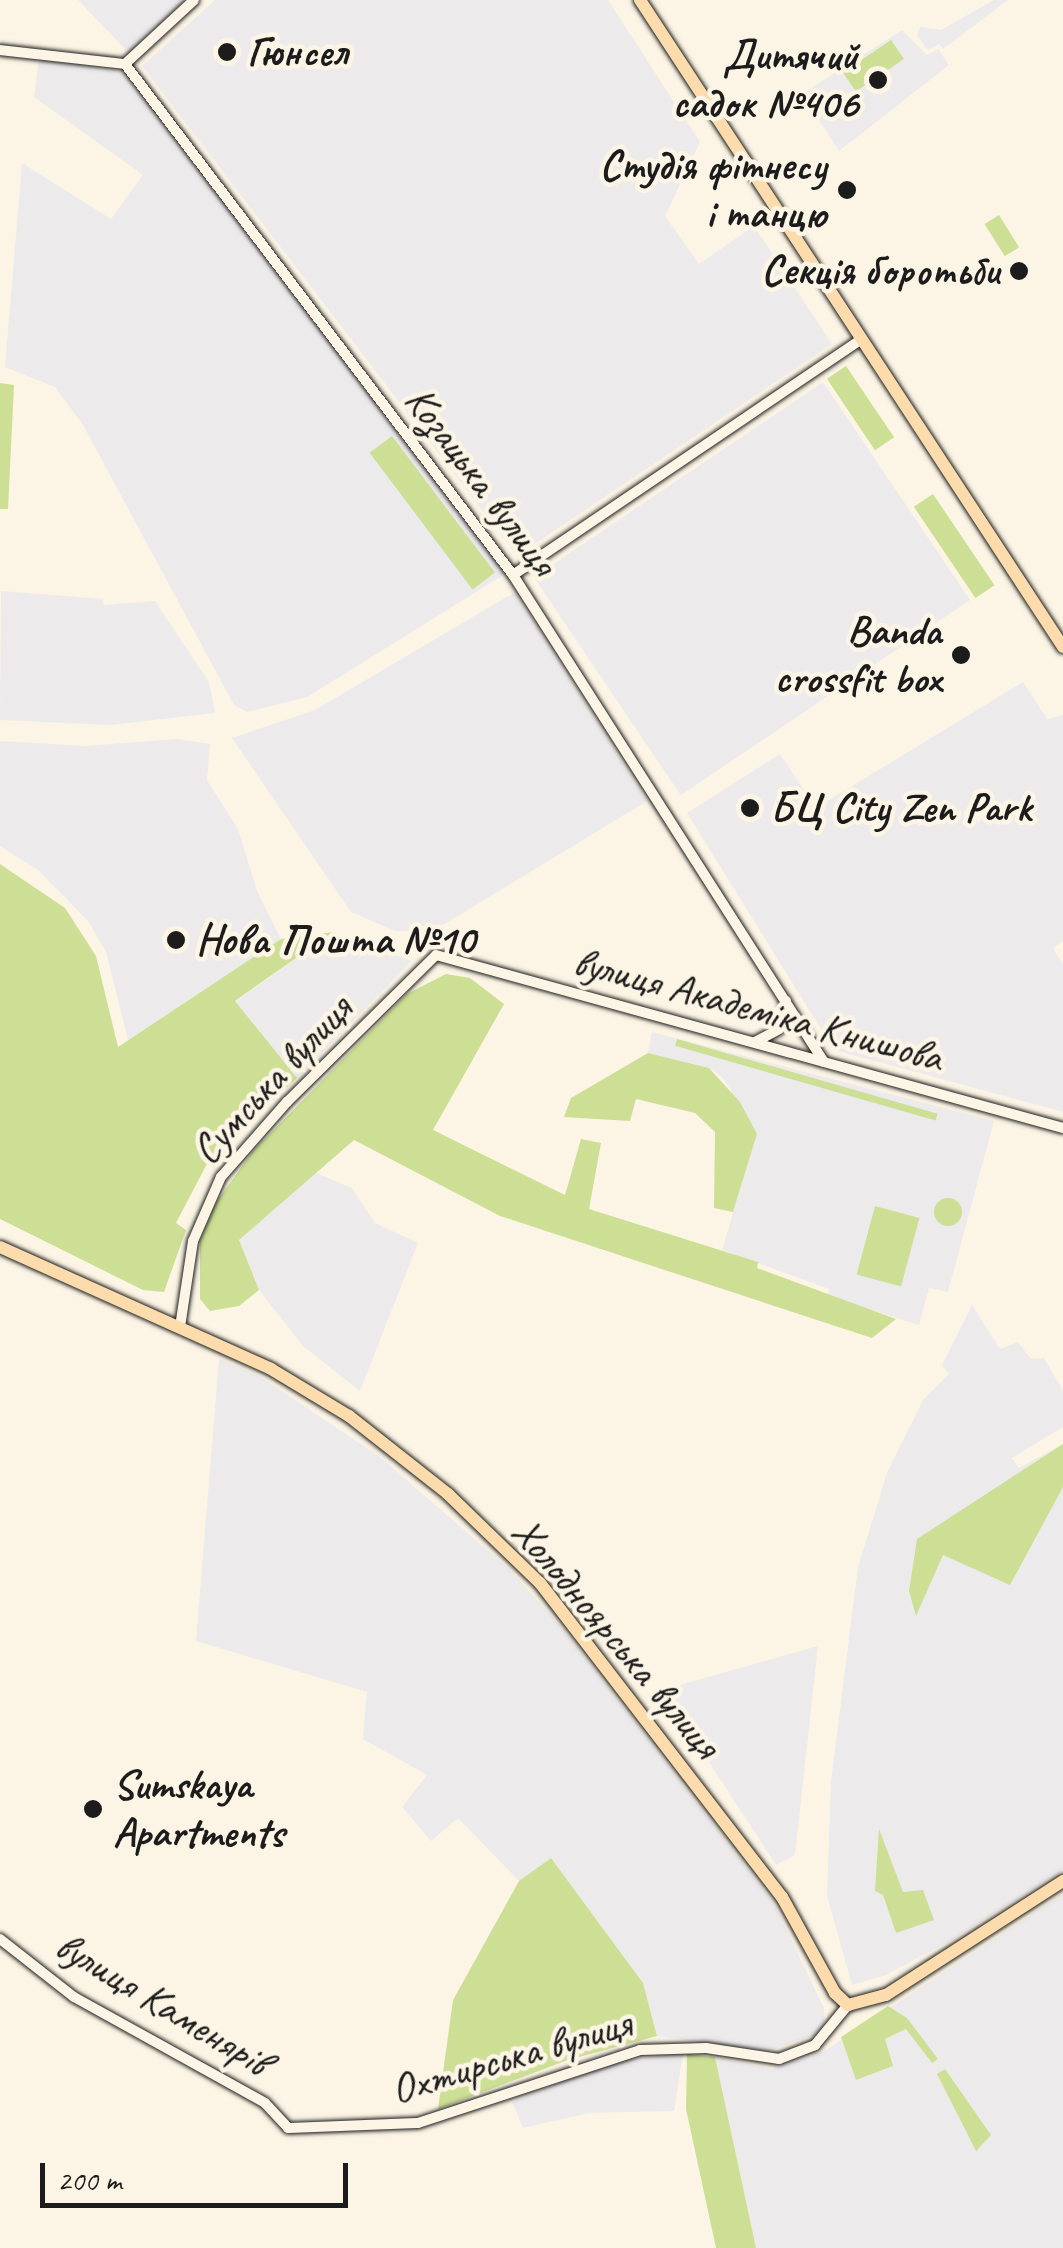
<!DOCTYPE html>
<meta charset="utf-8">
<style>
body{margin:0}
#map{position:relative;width:1063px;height:2248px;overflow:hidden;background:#fcf5e5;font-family:Caveat,sans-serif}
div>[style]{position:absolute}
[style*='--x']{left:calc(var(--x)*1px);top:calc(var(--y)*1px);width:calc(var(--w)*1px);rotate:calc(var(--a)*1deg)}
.built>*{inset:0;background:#edeaeb;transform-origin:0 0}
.green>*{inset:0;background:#ccdf94;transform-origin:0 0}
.round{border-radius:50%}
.roads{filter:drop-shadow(0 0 2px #1c1c1c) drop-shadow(0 0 2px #1c1c1c)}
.minor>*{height:10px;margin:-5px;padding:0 5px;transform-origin:5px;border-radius:5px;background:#fcf5e5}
.major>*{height:12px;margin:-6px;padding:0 6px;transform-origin:6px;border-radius:6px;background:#fcdcac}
.dots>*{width:28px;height:28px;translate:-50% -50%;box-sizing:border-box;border:5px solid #fcf5e5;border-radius:50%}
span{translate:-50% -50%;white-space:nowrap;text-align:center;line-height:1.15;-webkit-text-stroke:9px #fcf5e5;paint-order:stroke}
.poi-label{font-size:42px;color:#1c1c1c;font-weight:700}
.left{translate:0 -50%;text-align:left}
.right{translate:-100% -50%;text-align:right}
.street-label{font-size:42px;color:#1c1c1c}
.scale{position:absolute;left:40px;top:2163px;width:308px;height:45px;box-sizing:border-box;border:5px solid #1c1c1c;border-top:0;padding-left:12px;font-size:30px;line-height:35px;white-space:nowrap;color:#1c1c1c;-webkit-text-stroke:8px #fcf5e5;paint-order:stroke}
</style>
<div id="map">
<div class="built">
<i style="clip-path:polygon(78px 0,184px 0,129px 53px)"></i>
<i style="clip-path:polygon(215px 0,608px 0,700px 142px,665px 216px,699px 264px,754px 226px,832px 344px,517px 556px,142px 66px)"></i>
<i style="clip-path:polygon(994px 0,1008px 0,943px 49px,939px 44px,928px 50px,917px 36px,920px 27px,941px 30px)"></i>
<i style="clip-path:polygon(902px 30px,927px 55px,938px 49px,949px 65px,839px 151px,802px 94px)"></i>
<i style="clip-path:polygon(39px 58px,119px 71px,133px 85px,505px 574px,307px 697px,247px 712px,234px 705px,83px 425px,55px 387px,5px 367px,22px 163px,111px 219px,143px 175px,34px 97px)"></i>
<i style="left:823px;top:382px;width:263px;height:349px;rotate:56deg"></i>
<i style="clip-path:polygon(1px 591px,103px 599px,104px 605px,155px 601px,209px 682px,215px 713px,110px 725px,0 720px)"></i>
<i style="clip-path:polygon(515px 592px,647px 801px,433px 931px,395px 931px,351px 912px,232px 738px,315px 710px)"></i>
<i style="clip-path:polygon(1023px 682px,1047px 719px,1063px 715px,1063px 941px,1053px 948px,1063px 964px,1063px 1112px,834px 1050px,687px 813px,780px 754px,816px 808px)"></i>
<i style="clip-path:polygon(177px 739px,210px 744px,207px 780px,238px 829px,257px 891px,281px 939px,129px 1044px,106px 952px,88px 921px,38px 870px,0 846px,0 741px,85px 746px)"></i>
<i style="clip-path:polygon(333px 932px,412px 961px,297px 1078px,235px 1002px)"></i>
<i style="clip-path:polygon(652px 1032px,994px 1121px,948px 1292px,929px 1288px,919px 1325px,828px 1296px,829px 1289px,722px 1250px,757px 1133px,723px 1078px,709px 1068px,648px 1053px)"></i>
<i style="clip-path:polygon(316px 1173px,352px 1188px,375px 1223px,418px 1243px,360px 1391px,303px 1346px,259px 1290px,239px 1240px)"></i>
<i style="clip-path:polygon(972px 1305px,1000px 1349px,1018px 1342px,1031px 1359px,1044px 1358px,1063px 1391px,1063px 1427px,1012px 1458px,1019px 1468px,1063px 1444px,1063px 1870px,948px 1942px,886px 1975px,852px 1985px,827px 1896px,831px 1781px,858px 1567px,887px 1473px,923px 1400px,949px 1374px,942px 1365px)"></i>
<i style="clip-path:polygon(219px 1359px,261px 1377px,379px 1456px,509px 1569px,565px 1631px,773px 1902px,824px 2008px,824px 2025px,815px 2035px,768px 2051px,657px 2036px,643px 1983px,551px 1858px,519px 1881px,458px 1818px,431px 1841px,402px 1807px,427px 1775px,363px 1739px,367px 1692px,196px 1641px)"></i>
<i style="clip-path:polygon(818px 1646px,795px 1855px,776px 1865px,662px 1690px)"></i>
<i style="clip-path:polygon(1063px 1894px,1063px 2248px,756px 2248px,715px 2057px,772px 2069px,823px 2052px)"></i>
<i style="clip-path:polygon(683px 2053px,674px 2111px,589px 2113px,523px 2128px,512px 2102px,608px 2063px)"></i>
</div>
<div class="green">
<i style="left:891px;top:40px;width:23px;height:58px;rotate:56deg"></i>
<i style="left:999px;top:215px;width:38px;height:17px;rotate:58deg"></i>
<i style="left:846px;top:366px;width:86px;height:23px;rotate:56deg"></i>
<i style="clip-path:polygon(0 383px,14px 385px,8px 509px,0 509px)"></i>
<i style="left:392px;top:436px;width:171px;height:28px;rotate:53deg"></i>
<i style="left:933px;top:494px;width:110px;height:23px;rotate:56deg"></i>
<i style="clip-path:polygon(0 864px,65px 908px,96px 956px,118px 1047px,281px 939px,333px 932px,235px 1001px,297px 1078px,209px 1160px,176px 1223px,186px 1230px,164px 1292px,143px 1290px,0 1219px)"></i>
<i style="clip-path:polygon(446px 974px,470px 978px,504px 1004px,433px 1130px,565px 1195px,581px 1139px,601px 1143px,589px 1209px,758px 1262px,757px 1268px,896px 1319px,872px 1338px,500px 1216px,354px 1140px,239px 1240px,259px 1290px,239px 1306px,210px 1311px,200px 1299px,200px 1241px,215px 1204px,253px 1151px,407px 994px)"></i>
<i style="left:677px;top:1039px;width:271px;height:7px;rotate:16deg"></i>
<i style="clip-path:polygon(648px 1053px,709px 1068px,740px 1102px,757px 1134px,733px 1212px,714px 1208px,715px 1132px,695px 1113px,636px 1099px,630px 1121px,564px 1117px,571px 1098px)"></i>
<i class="round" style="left:934px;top:1198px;width:28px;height:28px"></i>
<i style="left:875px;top:1206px;width:46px;height:71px;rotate:15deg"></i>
<i style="clip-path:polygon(1063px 1444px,1063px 1487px,1010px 1585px,943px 1555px,916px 1616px,909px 1591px,917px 1539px)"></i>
<i style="clip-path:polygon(879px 1829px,903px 1892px,923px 1890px,934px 1920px,896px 1933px,883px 1895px,875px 1891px)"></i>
<i style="clip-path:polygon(551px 1858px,643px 1983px,657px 2036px,568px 2060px,438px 2109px,453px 2000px,519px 1881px)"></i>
<i style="clip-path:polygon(888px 2006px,907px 2018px,938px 2059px,932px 2063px,906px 2029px,885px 2039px,893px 2066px,856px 2080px,841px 2037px)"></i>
<i style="clip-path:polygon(687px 2054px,715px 2057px,756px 2248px,716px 2248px,686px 2109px)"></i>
<i style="clip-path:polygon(945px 2069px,991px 2135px,976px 2151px,937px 2074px)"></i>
</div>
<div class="roads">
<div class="minor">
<i style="--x:0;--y:50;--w:126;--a:6.4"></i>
<i style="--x:125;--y:64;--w:642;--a:52.79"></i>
<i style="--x:513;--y:575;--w:578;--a:57.44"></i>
<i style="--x:125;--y:64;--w:94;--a:-42.8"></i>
<i style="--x:513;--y:575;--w:420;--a:-34.1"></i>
<i style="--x:755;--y:1042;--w:27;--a:-28"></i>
<i style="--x:779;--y:1029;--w:29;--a:-76"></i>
<i style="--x:180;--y:1327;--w:87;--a:-81.4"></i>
<i style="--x:193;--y:1241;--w:70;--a:-66.4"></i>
<i style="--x:221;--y:1177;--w:100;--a:-48.7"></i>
<i style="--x:287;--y:1102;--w:209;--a:-44.6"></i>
<i style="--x:436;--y:955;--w:650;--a:15.43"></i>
<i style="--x:0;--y:1939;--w:94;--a:38.1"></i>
<i style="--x:74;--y:1997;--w:218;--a:29"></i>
<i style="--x:265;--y:2103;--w:34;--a:47"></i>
<i style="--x:288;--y:2128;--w:130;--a:-2.2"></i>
<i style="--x:418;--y:2123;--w:234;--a:-18.2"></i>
<i style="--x:640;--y:2050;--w:66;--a:-1.7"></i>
<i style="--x:706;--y:2048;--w:74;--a:8.6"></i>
<i style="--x:779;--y:2059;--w:39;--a:-21"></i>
<i style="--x:815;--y:2045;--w:52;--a:-50.5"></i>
</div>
<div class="major">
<i style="--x:640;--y:0;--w:773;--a:56.82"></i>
<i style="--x:0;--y:1247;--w:297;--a:24.2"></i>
<i style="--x:271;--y:1369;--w:91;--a:31.1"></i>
<i style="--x:349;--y:1416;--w:126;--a:38.2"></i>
<i style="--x:448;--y:1494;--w:128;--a:44.1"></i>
<i style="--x:540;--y:1583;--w:396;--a:52.4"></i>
<i style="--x:782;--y:1897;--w:110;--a:61.1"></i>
<i style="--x:835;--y:1993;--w:18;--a:43"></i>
<i style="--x:848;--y:2005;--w:39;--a:-15"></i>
<i style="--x:886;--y:1995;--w:211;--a:-32.8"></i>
</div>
</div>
<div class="dots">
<i style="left:227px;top:52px;background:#1c1c1c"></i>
<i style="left:878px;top:80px;background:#1c1c1c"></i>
<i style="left:847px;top:190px;background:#1c1c1c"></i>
<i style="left:1019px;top:271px;background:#1c1c1c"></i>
<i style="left:961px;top:655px;background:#1c1c1c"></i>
<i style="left:750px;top:808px;background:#1c1c1c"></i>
<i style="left:176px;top:940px;background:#1c1c1c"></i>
<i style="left:93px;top:1809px;background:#1c1c1c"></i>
</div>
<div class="poi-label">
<span class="left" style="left:247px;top:52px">Гюнсел</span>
<span class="right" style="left:858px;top:80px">Дитячий<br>садок №406</span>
<span class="right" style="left:827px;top:190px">Студія фітнесу<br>і танцю</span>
<span class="right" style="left:999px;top:271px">Секція боротьби</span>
<span class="right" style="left:941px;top:655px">Banda<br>crossfit box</span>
<span class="left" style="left:770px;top:808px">БЦ City Zen Park</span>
<span class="left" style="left:196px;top:940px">Нова Пошта №10</span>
<span class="left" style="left:113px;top:1809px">Sumskaya<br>Apartments</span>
</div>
<div class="street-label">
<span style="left:481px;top:481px;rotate:53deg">Козацька вулиця</span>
<span style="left:758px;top:1010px;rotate:15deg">вулиця Академіка Книшова</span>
<span style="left:272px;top:1080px;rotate:-47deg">Сумська вулиця</span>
<span style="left:616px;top:1638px;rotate:50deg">Холодноярська вулиця</span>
<span style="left:162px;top:2004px;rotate:31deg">вулиця Каменярів</span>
<span style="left:511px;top:2057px;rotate:-16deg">Охтирська вулиця</span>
</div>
<div class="scale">200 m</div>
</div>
